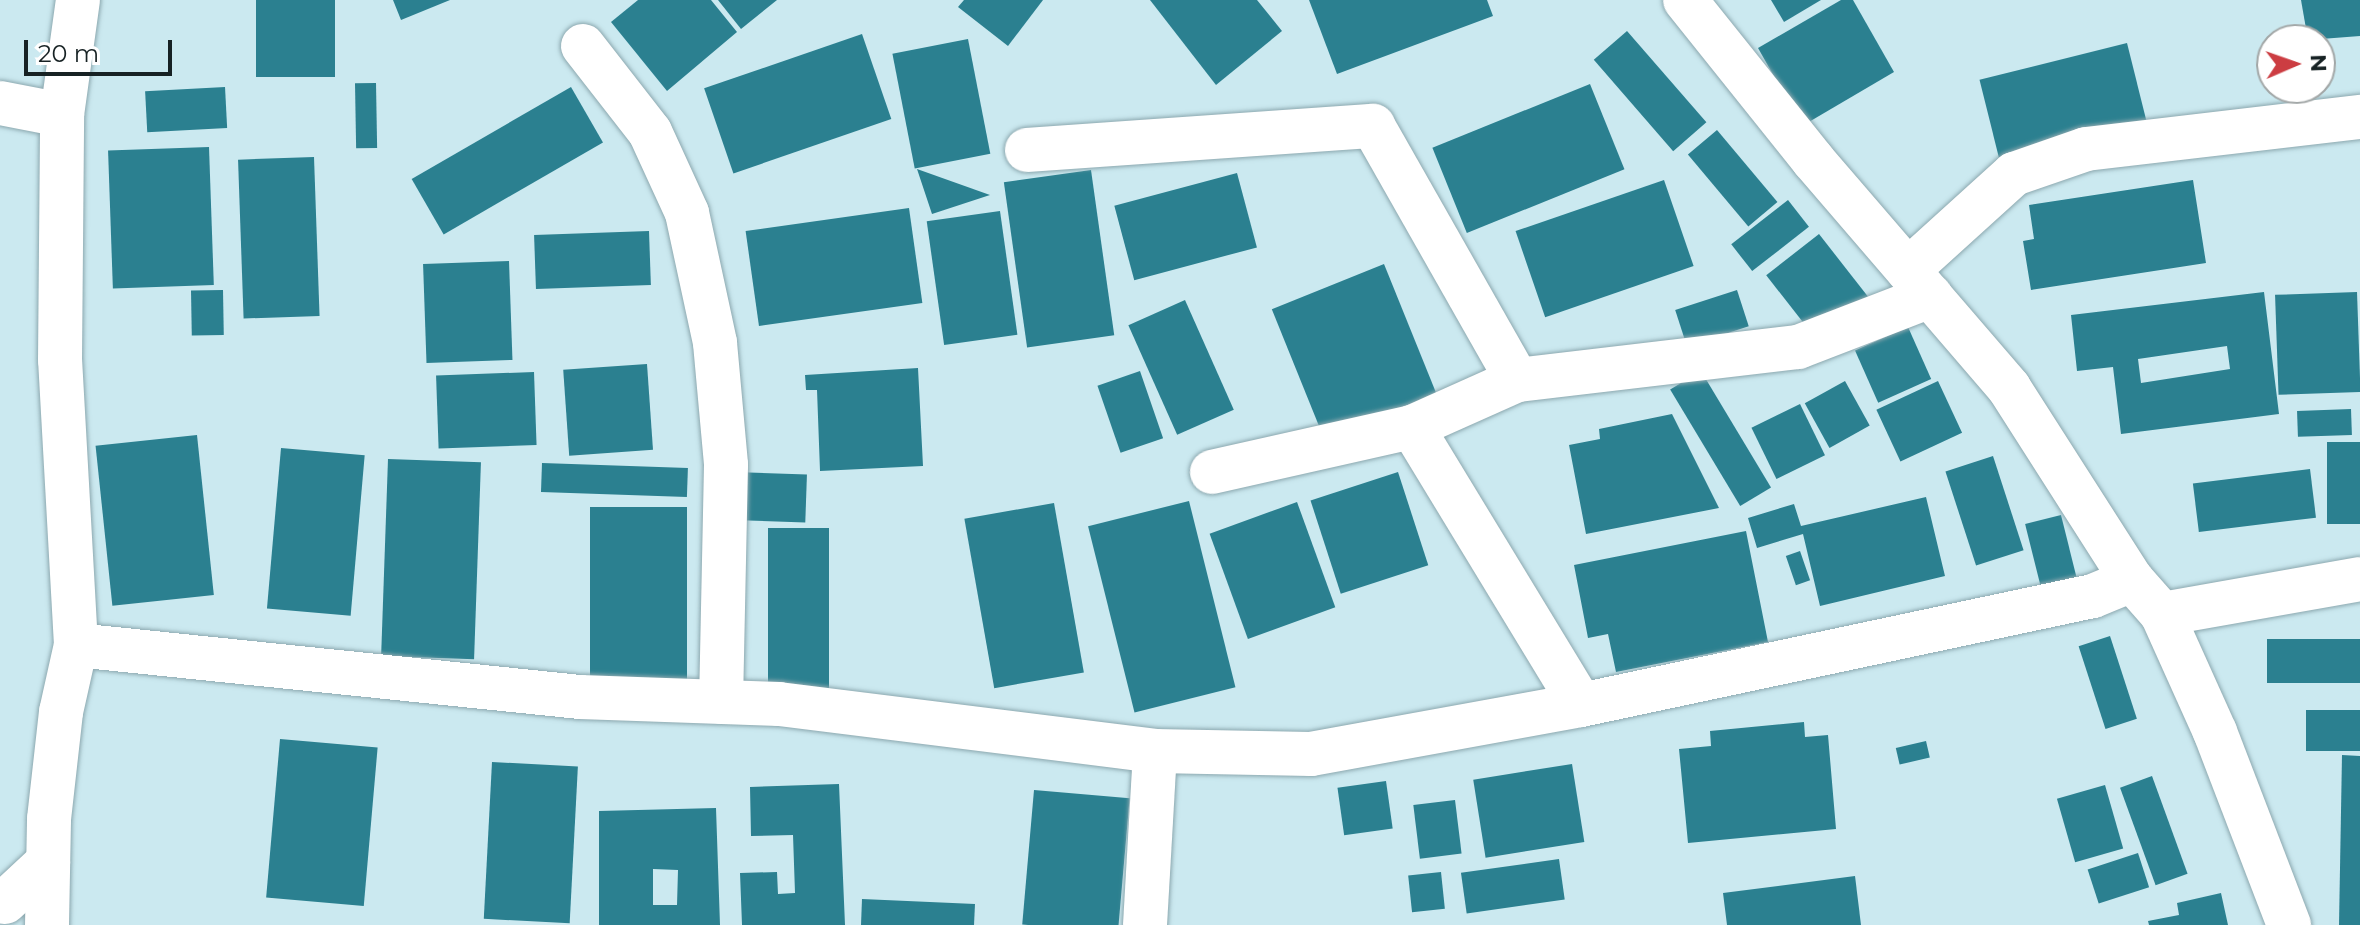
<!DOCTYPE html>
<style>
body{margin:0}
#map{position:relative;width:2360px;height:925px;overflow:hidden;background:#cbe9f0;font-family:Montserrat,sans-serif}
div>[style]{position:absolute}
[style*='--x']{left:calc(var(--x)*1px);top:calc(var(--y)*1px);width:calc(var(--w)*1px);rotate:calc(var(--a)*1deg)}
.building>*{inset:0;background:#2b8090;transform-origin:0 0}
.roads{filter:drop-shadow(0 0 2px #8ca8af) drop-shadow(0 0 2px #8ca8af)}
.minor>*{height:44px;margin:-22px;padding:0 22px;transform-origin:22px;border-radius:22px;background:#fff}
span{translate:-50% -50%;white-space:nowrap;text-align:center;line-height:1.15;-webkit-text-stroke:6px #fff;paint-order:stroke}
.north{position:absolute;left:2256px;top:24px;width:80px;height:80px;box-sizing:border-box;background:#fff;border:2px solid #a2a7a7;border-radius:50%;rotate:88deg;font-size:22px;font-weight:700;line-height:32px;text-align:center;color:#172224}
.north::after{content:'';display:block;margin:auto;width:28px;height:36px;background:#cc3d42;clip-path:polygon(50% 0,100% 100%,50% 72%,0 100%)}
.scale{position:absolute;left:24px;top:40px;width:148px;height:36px;box-sizing:border-box;border:4px solid #172224;border-top:0;padding-left:10px;font-size:24px;line-height:28px;white-space:nowrap;color:#172224;-webkit-text-stroke:6px #fff;paint-order:stroke}
</style>
<div id="map">
<div class="building">
<i style="left:256px;top:0;width:79px;height:77px"></i>
<i style="clip-path:polygon(393px 0,450px 0,401px 20px)"></i>
<i style="clip-path:polygon(638px 0,711px 0,737px 32px,667px 91px,611px 22px)"></i>
<i style="clip-path:polygon(718px 0,777px 0,741px 29px)"></i>
<i style="clip-path:polygon(964px 0,1043px 0,1008px 46px,958px 7px)"></i>
<i style="clip-path:polygon(1150px 0,1257px 0,1282px 31px,1216px 85px)"></i>
<i style="clip-path:polygon(1309px 0,1487px 0,1493px 16px,1337px 74px)"></i>
<i style="clip-path:polygon(1771px 0,1821px 0,1784px 22px)"></i>
<i style="clip-path:polygon(1841px 0,1853px 0,1894px 72px,1802px 126px,1758px 48px)"></i>
<i style="clip-path:polygon(2301px 0,2360px 0,2360px 36px,2308px 40px)"></i>
<i style="left:1627px;top:31px;width:121px;height:44px;rotate:49deg"></i>
<i style="left:862px;top:34px;width:90px;height:167px;rotate:71deg"></i>
<i style="left:968px;top:39px;width:117px;height:77px;rotate:79deg"></i>
<i style="left:2127px;top:43px;width:84px;height:152px;rotate:76deg"></i>
<i style="left:376px;top:83px;width:65px;height:21px;rotate:89deg"></i>
<i style="left:1590px;top:84px;width:92px;height:170px;rotate:68deg"></i>
<i style="left:225px;top:87px;width:41px;height:80px;rotate:87deg"></i>
<i style="left:571px;top:87px;width:64px;height:184px;rotate:60deg"></i>
<i style="left:1717px;top:130px;width:94px;height:38px;rotate:50deg"></i>
<i style="left:209px;top:147px;width:138px;height:101px;rotate:88deg"></i>
<i style="left:314px;top:157px;width:159px;height:76px;rotate:88deg"></i>
<i style="clip-path:polygon(917px 169px,990px 195px,932px 214px)"></i>
<i style="left:1091px;top:170px;width:167px;height:88px;rotate:82deg"></i>
<i style="left:1237px;top:173px;width:77px;height:127px;rotate:75deg"></i>
<i style="left:1664px;top:180px;width:91px;height:157px;rotate:71deg"></i>
<i style="clip-path:polygon(2193px 180px,2206px 263px,2031px 290px,2023px 241px,2034px 239px,2029px 205px)"></i>
<i style="left:1788px;top:200px;width:34px;height:72px;rotate:52deg"></i>
<i style="left:909px;top:208px;width:96px;height:165px;rotate:82deg"></i>
<i style="left:1000px;top:211px;width:125px;height:74px;rotate:82deg"></i>
<i style="left:649px;top:231px;width:54px;height:115px;rotate:88deg"></i>
<i style="left:1819px;top:234px;width:81px;height:67px;rotate:52deg"></i>
<i style="left:509px;top:261px;width:99px;height:86px;rotate:88deg"></i>
<i style="left:1384px;top:264px;width:147px;height:121px;rotate:68deg"></i>
<i style="left:223px;top:290px;width:45px;height:32px;rotate:89deg"></i>
<i style="left:1737px;top:290px;width:38px;height:65px;rotate:72deg"></i>
<i style="clip-path:polygon(evenodd,2264px 292px,2279px 414px,2121px 434px,2113px 367px,2077px 371px,2071px 315px,2264px 292px,2227px 346px,2230px 369px,2141px 383px,2138px 359px,2227px 346px)"></i>
<i style="left:2357px;top:292px;width:100px;height:82px;rotate:88deg"></i>
<i style="left:1185px;top:300px;width:120px;height:62px;rotate:66deg"></i>
<i style="left:1908px;top:327px;width:57px;height:58px;rotate:66deg"></i>
<i style="left:647px;top:364px;width:86px;height:84px;rotate:86deg"></i>
<i style="clip-path:polygon(918px 368px,923px 466px,820px 471px,817px 390px,806px 390px,805px 375px)"></i>
<i style="left:1140px;top:371px;width:71px;height:45px;rotate:71deg"></i>
<i style="left:1701px;top:371px;width:136px;height:36px;rotate:59deg"></i>
<i style="left:534px;top:372px;width:73px;height:98px;rotate:88deg"></i>
<i style="left:1845px;top:381px;width:51px;height:46px;rotate:61deg"></i>
<i style="left:1938px;top:381px;width:57px;height:68px;rotate:65deg"></i>
<i style="left:1800px;top:404px;width:57px;height:54px;rotate:64deg"></i>
<i style="left:2351px;top:409px;width:26px;height:54px;rotate:88deg"></i>
<i style="clip-path:polygon(1672px 414px,1719px 508px,1586px 534px,1569px 445px,1600px 439px,1599px 429px)"></i>
<i style="left:197px;top:435px;width:161px;height:102px;rotate:84deg"></i>
<i style="left:2327px;top:442px;width:33px;height:82px"></i>
<i style="left:281px;top:448px;width:84px;height:161px;rotate:5deg"></i>
<i style="left:1993px;top:456px;width:99px;height:50px;rotate:72deg"></i>
<i style="left:388px;top:459px;width:93px;height:197px;rotate:2deg"></i>
<i style="left:542px;top:463px;width:146px;height:29px;rotate:2deg"></i>
<i style="left:2310px;top:469px;width:49px;height:118px;rotate:83deg"></i>
<i style="left:734px;top:472px;width:73px;height:48px;rotate:2deg"></i>
<i style="left:1398px;top:472px;width:98px;height:92px;rotate:72deg"></i>
<i style="clip-path:polygon(1926px 497px,1945px 576px,1820px 606px,1803px 534px,1757px 548px,1748px 518px,1794px 504px,1801px 526px)"></i>
<i style="left:1189px;top:501px;width:192px;height:104px;rotate:76deg"></i>
<i style="left:1297px;top:502px;width:112px;height:93px;rotate:70deg"></i>
<i style="left:1054px;top:503px;width:172px;height:91px;rotate:80deg"></i>
<i style="left:590px;top:507px;width:97px;height:177px"></i>
<i style="left:2061px;top:515px;width:69px;height:37px;rotate:76deg"></i>
<i style="left:768px;top:528px;width:61px;height:164px"></i>
<i style="clip-path:polygon(1746px 531px,1768px 642px,1616px 672px,1608px 634px,1588px 638px,1574px 565px)"></i>
<i style="left:1800px;top:551px;width:31px;height:15px;rotate:71deg"></i>
<i style="left:2110px;top:636px;width:87px;height:33px;rotate:72deg"></i>
<i style="left:2360px;top:639px;width:44px;height:93px;rotate:90deg"></i>
<i style="left:2360px;top:710px;width:41px;height:54px;rotate:90deg"></i>
<i style="clip-path:polygon(1804px 722px,1805px 737px,1828px 735px,1836px 829px,1688px 843px,1679px 749px,1711px 746px,1710px 731px)"></i>
<i style="left:280px;top:739px;width:98px;height:159px;rotate:5deg"></i>
<i style="left:1926px;top:741px;width:17px;height:31px;rotate:77deg"></i>
<i style="clip-path:polygon(2342px 755px,2360px 756px,2360px 925px,2339px 925px)"></i>
<i style="left:492px;top:762px;width:86px;height:157px;rotate:3deg"></i>
<i style="left:1572px;top:764px;width:79px;height:100px;rotate:81deg"></i>
<i style="left:2152px;top:776px;width:104px;height:34px;rotate:70deg"></i>
<i style="left:1386px;top:781px;width:48px;height:49px;rotate:82deg"></i>
<i style="clip-path:polygon(839px 784px,845px 925px,742px 925px,740px 873px,777px 872px,778px 894px,795px 893px,793px 835px,751px 836px,750px 787px)"></i>
<i style="left:2105px;top:785px;width:66px;height:50px;rotate:74deg"></i>
<i style="left:1034px;top:790px;width:96px;height:135px;rotate:5deg"></i>
<i style="left:1455px;top:800px;width:54px;height:42px;rotate:83deg"></i>
<i style="clip-path:polygon(evenodd,716px 808px,720px 925px,599px 925px,599px 811px,716px 808px,653px 869px,678px 870px,677px 905px,653px 905px,653px 869px)"></i>
<i style="left:2138px;top:853px;width:36px;height:53px;rotate:72deg"></i>
<i style="left:1559px;top:859px;width:41px;height:99px;rotate:82deg"></i>
<i style="left:1441px;top:872px;width:37px;height:33px;rotate:84deg"></i>
<i style="clip-path:polygon(1855px 876px,1861px 925px,1727px 925px,1723px 893px)"></i>
<i style="clip-path:polygon(2221px 893px,2228px 925px,2149px 925px,2148px 921px,2179px 915px,2177px 903px)"></i>
<i style="clip-path:polygon(862px 899px,975px 904px,974px 925px,861px 925px)"></i>
</div>
<div class="roads">
<div class="minor">
<i style="--x:1685;--y:0;--w:205;--a:51.3"></i>
<i style="--x:1813;--y:160;--w:301;--a:49.3"></i>
<i style="--x:2009;--y:388;--w:228;--a:57.4"></i>
<i style="--x:2132;--y:580;--w:45;--a:48.6"></i>
<i style="--x:2162;--y:614;--w:129;--a:65.8"></i>
<i style="--x:2215;--y:732;--w:207;--a:69"></i>
<i style="--x:583;--y:46;--w:109;--a:52.1"></i>
<i style="--x:650;--y:132;--w:89;--a:65.4"></i>
<i style="--x:687;--y:213;--w:133;--a:77.8"></i>
<i style="--x:715;--y:343;--w:122;--a:84.8"></i>
<i style="--x:726;--y:465;--w:237;--a:91.2"></i>
<i style="--x:0;--y:103;--w:63;--a:11"></i>
<i style="--x:1027;--y:150;--w:347;--a:-4"></i>
<i style="--x:1373;--y:126;--w:292;--a:60.4"></i>
<i style="--x:1908;--y:270;--w:143;--a:-42.2"></i>
<i style="--x:2014;--y:174;--w:76;--a:-19.1"></i>
<i style="--x:2086;--y:149;--w:276;--a:-6.7"></i>
<i style="--x:1412;--y:427;--w:325;--a:58.7"></i>
<i style="--x:1212;--y:472;--w:205;--a:-12.7"></i>
<i style="--x:1412;--y:427;--w:115;--a:-24.1"></i>
<i style="--x:1517;--y:380;--w:283;--a:-6.7"></i>
<i style="--x:1798;--y:347;--w:142;--a:-21.1"></i>
<i style="--x:2162;--y:614;--w:201;--a:-10"></i>
<i style="--x:76;--y:645;--w:507;--a:5.89"></i>
<i style="--x:580;--y:697;--w:199;--a:2"></i>
<i style="--x:779;--y:704;--w:379;--a:7.1"></i>
<i style="--x:1155;--y:751;--w:156;--a:1.1"></i>
<i style="--x:1311;--y:754;--w:274;--a:-10.3"></i>
<i style="--x:1581;--y:705;--w:523;--a:-12.02"></i>
<i style="--x:2093;--y:596;--w:42;--a:-22.3"></i>
<i style="--x:5;--y:902;--w:59;--a:-42.9"></i>
<i style="--x:47;--y:925;--w:106;--a:-88.9"></i>
<i style="--x:49;--y:819;--w:108;--a:-83.6"></i>
<i style="--x:61;--y:712;--w:69;--a:-77.4"></i>
<i style="--x:76;--y:645;--w:285;--a:-93.2"></i>
<i style="--x:60;--y:360;--w:245;--a:-89.5"></i>
<i style="--x:62;--y:115;--w:116;--a:-82.1"></i>
<i style="--x:1145;--y:925;--w:174;--a:-86.7"></i>
</div>
</div>
<div class="north">N</div>
<div class="scale">20 m</div>
</div>
